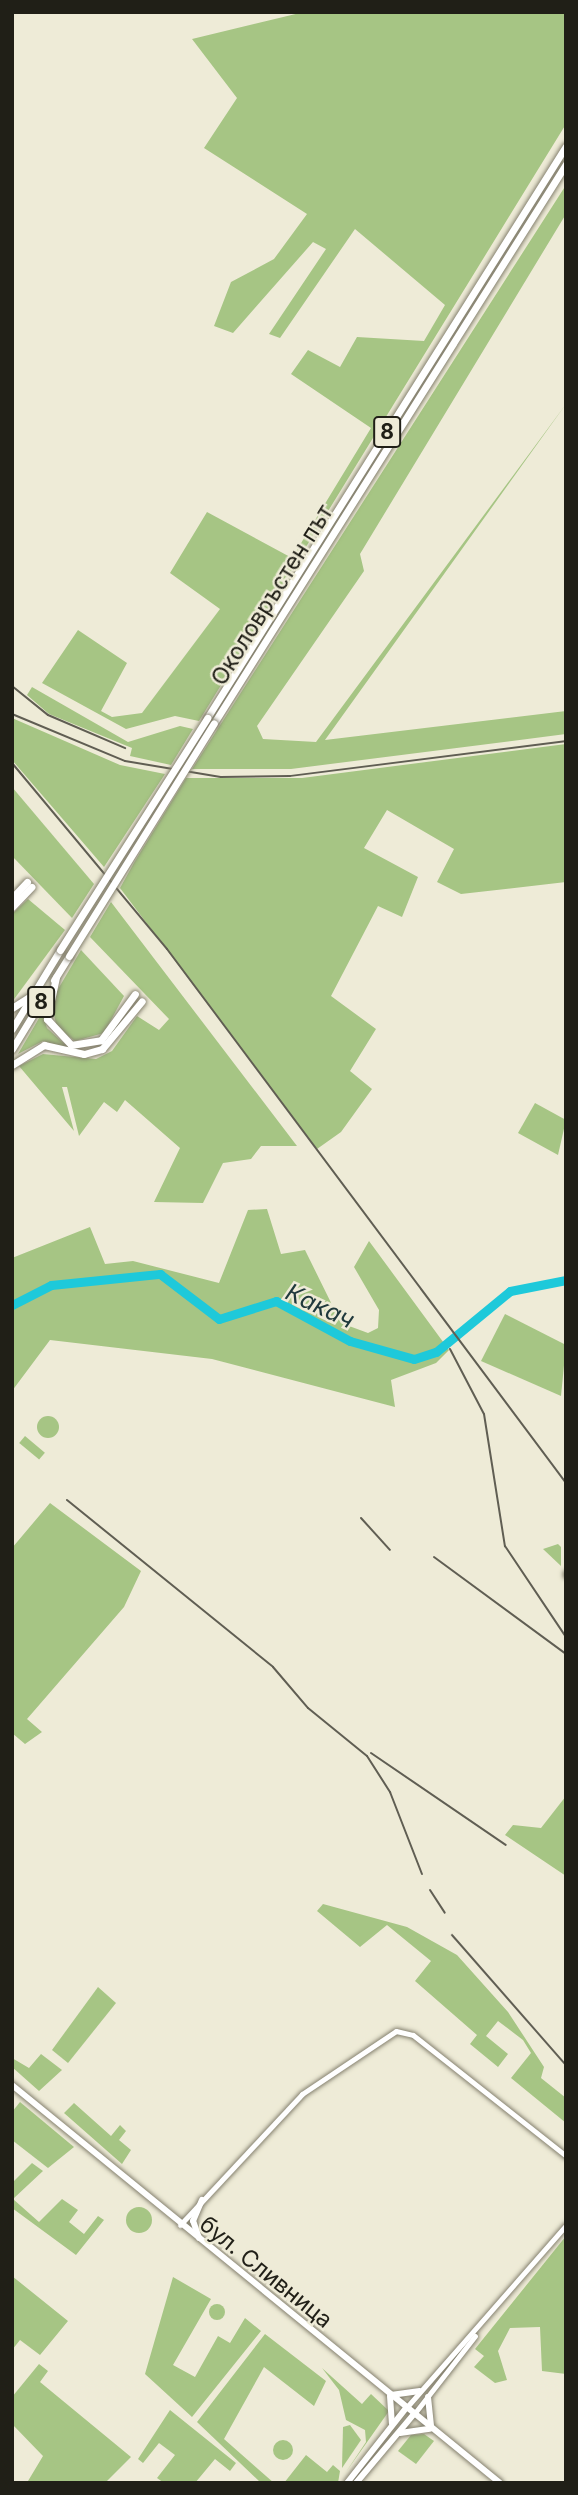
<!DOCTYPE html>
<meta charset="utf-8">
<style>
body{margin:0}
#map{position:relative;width:578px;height:2495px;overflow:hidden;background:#eeebd7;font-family:Inter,sans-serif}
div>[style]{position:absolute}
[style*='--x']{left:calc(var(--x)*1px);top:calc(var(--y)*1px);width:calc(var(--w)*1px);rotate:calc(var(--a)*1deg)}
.green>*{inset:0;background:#a6c584;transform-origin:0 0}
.round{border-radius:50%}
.river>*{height:9px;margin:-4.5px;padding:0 4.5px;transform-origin:4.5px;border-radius:4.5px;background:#1ec9da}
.roads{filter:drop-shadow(0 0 2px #85816f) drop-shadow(0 0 2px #85816f)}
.minor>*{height:5px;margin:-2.5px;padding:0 2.5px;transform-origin:2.5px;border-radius:2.5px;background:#fff}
.major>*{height:6px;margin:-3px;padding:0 3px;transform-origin:3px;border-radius:3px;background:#fff}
.highway>*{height:7px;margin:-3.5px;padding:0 3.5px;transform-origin:3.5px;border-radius:3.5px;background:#fff}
.rail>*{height:2px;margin:-1px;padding:0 1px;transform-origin:1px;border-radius:1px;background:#605e53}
.bridges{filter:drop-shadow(0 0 2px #85816f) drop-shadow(0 0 2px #85816f)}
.highway-bridge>*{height:7px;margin:-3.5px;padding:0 3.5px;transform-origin:3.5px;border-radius:3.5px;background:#fff}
span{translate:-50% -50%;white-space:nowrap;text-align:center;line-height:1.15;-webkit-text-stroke:5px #eeebd7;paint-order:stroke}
.shield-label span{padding:2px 5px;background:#eeebd7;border:2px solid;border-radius:5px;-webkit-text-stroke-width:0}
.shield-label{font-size:21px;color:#201f17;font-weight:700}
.street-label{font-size:23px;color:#201f17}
.water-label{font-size:24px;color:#20393c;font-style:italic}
.frame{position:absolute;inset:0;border:14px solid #201f17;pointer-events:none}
</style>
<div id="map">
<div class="green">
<i style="clip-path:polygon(304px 12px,566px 12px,566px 124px,199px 721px,175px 716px,126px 729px,42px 683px,78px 630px,127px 663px,101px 711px,112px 717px,142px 713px,220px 609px,170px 573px,207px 512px,292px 558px,371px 428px,291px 374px,308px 350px,340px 367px,357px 337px,424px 341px,445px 305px,355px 229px,280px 338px,269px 334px,326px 249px,313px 242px,233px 333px,214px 326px,231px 282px,274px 259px,307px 214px,204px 148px,237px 98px,192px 39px)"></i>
<i style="clip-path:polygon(566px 185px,566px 214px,360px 554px,364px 571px,257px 726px,263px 739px,316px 742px,566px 404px,325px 740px,566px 711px,566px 734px,291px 769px,192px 769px)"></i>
<i style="clip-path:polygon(32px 687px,128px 742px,180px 726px,193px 729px,171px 765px,130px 756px,132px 748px,49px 714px,27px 695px)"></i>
<i style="clip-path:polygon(12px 718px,120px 765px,165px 774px,104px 867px,12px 760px)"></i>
<i style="clip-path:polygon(566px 744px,566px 882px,461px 894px,437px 882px,454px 849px,387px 810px,364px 848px,418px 877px,402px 917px,378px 906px,331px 996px,376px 1029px,350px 1071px,372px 1089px,341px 1132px,317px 1149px,120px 888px,135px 861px,186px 778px,302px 778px)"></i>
<i style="clip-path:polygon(12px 787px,94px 884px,72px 918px,12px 856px)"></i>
<i style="clip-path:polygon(28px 899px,65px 930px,12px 1002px,12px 914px)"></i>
<i style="clip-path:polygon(111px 902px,297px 1146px,261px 1146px,251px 1159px,223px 1163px,203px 1203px,154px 1202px,180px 1148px,125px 1100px,117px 1112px,104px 1102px,79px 1136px,67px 1087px,62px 1087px,74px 1131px,19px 1066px,43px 1054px,96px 1059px,112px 1051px,137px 1016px,159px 1030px,169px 1019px,90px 937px)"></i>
<i style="clip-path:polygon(81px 950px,124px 996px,104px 1033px,75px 1041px,57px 1028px,53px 1011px,54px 996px)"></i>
<i style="clip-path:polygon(42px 1013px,47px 1028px,71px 1050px,43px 1041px,18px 1054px)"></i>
<i style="clip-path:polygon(535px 1103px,566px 1120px,558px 1155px,518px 1133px)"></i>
<i style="clip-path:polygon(267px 1209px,281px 1254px,305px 1250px,341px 1323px,368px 1333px,378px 1328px,379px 1310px,354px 1267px,369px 1241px,449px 1350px,436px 1363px,391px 1380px,395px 1407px,212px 1359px,50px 1340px,12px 1391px,12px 1258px,90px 1227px,105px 1264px,133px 1261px,219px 1283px,248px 1210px)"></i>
<i style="clip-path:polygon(505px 1314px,566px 1345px,561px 1396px,481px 1361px)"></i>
<i class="round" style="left:37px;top:1416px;width:22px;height:22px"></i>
<i style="left:25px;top:1436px;width:26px;height:9px;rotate:40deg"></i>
<i style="clip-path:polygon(50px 1503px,141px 1571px,124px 1607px,27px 1719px,42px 1732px,25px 1744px,12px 1733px,12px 1548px)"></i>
<i style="clip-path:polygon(558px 1544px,561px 1547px,561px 1566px,543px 1549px)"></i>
<i style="clip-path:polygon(566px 1796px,566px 1876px,505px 1835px,513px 1825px,541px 1828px)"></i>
<i style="clip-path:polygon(323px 1904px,407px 1927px,457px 1955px,508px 2012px,544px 2067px,541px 2078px,566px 2098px,566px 2123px,511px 2078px,531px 2053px,523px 2040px,498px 2021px,486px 2036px,508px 2054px,498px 2067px,470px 2044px,477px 2035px,415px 1981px,431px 1961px,387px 1925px,360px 1947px,317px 1911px)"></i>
<i style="clip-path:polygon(98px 1987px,116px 2003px,68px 2063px,52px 2050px)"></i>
<i style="clip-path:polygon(41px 2054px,62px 2070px,39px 2091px,12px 2067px,12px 2058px,29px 2068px)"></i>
<i style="clip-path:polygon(20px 2102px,74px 2147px,48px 2168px,12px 2140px,12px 2112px)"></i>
<i style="clip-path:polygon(74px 2103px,111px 2136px,120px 2125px,126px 2131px,119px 2140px,131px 2150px,122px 2164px,64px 2113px)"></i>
<i style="clip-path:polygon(32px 2163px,43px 2171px,13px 2199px,39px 2222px,62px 2199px,78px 2210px,69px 2222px,84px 2234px,98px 2216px,104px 2220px,76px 2255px,12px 2208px,12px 2183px)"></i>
<i class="round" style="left:126px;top:2207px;width:26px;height:26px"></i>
<i style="clip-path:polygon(566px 2236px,566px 2374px,542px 2371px,540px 2327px,510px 2328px,498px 2351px,507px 2380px,495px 2383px,474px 2367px,484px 2356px,475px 2349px)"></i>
<i style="clip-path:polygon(12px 2276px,68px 2321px,40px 2355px,20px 2340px,12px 2350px)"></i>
<i style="clip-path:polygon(173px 2277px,211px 2299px,173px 2365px,195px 2377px,218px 2336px,230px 2343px,245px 2318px,261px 2331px,192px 2417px,145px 2374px)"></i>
<i class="round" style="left:209px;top:2304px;width:16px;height:16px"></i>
<i style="clip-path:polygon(265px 2334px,326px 2381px,314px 2406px,264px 2367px,224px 2439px,274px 2483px,260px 2482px,197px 2422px)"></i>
<i style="clip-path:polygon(39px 2364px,48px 2371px,40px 2382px,131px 2457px,105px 2483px,28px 2481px,43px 2456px,12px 2424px,12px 2397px)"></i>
<i style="clip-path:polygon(322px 2368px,362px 2404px,371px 2394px,389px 2411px,346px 2472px,366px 2442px,365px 2430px,346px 2420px,339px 2390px)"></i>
<i style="clip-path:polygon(170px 2410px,236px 2463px,230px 2471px,215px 2459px,195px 2483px,164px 2483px,157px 2478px,175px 2455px,159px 2443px,143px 2463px,138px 2459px)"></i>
<i style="clip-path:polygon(350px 2425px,361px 2440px,342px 2468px,343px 2427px)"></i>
<i style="clip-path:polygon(424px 2434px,434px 2441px,416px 2464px,398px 2451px,411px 2435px)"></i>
<i class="round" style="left:273px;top:2440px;width:20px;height:20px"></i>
<i style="clip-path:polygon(306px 2455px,327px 2472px,333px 2465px,340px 2471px,338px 2483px,284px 2483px)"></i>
</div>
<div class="river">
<i style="--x:12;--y:1305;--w:44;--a:-27.1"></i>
<i style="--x:51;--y:1285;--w:110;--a:-5.8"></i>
<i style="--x:160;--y:1274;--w:74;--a:37.3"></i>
<i style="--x:219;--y:1319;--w:60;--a:-17.5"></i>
<i style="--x:276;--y:1301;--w:84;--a:28.4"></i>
<i style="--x:350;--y:1341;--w:66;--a:15.7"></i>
<i style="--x:414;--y:1359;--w:23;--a:-18"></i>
<i style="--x:436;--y:1352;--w:96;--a:-39.5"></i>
<i style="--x:510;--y:1291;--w:57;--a:-11.1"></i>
</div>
<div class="roads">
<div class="minor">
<i style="--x:566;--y:1573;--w:2;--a:90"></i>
<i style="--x:180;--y:2225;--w:179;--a:-47"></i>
<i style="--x:302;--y:2094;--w:113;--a:-33.8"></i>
<i style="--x:396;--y:2031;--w:17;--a:13"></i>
<i style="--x:413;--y:2035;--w:195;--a:38.3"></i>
<i style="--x:406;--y:2408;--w:243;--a:-48.8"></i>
<i style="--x:414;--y:2414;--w:99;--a:-52"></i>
</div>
<div class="major">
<i style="--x:12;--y:2085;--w:630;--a:39.2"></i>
<i style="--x:199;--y:2238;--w:18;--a:-109"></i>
<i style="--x:193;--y:2221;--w:23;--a:-67"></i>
<i style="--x:391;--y:2395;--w:29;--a:-8"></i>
<i style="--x:390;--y:2396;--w:27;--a:86"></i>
<i style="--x:428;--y:2397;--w:30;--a:84"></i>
<i style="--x:400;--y:2433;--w:30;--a:-8"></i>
<i style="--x:347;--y:2483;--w:95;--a:-51.8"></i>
<i style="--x:356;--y:2483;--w:90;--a:-50"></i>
</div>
<div class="highway">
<i style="--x:207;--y:718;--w:675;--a:-57.89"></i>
<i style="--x:214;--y:723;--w:661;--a:-57.8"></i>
<i style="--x:12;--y:898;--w:22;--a:-47"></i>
<i style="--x:12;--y:907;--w:28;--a:-46"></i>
<i style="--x:56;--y:977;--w:43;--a:102.1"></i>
<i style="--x:47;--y:1019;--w:35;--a:47"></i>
<i style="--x:71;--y:1045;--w:30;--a:-9"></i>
<i style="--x:101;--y:1040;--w:57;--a:-53.5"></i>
<i style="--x:54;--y:980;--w:28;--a:-58"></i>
<i style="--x:12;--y:1008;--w:20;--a:-33"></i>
<i style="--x:12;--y:1029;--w:92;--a:-58.7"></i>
<i style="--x:12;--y:1049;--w:66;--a:-58.7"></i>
<i style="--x:12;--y:1065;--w:38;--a:-32"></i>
<i style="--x:44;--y:1045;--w:41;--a:12.7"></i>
<i style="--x:84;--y:1054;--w:19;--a:-16"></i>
<i style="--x:102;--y:1049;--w:62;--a:-50.2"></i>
</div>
</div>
<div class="rail">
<i style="--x:12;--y:686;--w:46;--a:38.9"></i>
<i style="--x:48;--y:715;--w:84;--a:23.2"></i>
<i style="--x:12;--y:714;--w:122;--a:22.6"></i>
<i style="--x:125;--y:761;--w:97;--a:9.5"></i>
<i style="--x:221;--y:777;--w:69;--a:-0.8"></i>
<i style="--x:290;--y:776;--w:278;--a:-7.2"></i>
<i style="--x:12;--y:763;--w:242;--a:50.2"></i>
<i style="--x:167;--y:949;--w:667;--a:53.23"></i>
<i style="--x:450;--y:1349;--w:73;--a:62.4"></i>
<i style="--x:484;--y:1414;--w:134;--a:81"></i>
<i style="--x:505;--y:1546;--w:110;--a:56.2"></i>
<i style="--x:67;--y:1500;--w:265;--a:39"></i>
<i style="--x:273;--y:1667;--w:54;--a:49.5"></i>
<i style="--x:308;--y:1708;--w:76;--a:39.1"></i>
<i style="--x:367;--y:1756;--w:43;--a:57.4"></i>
<i style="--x:390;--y:1792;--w:88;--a:68.7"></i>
<i style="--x:361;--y:1518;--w:43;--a:47.8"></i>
<i style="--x:434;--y:1557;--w:164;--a:36.3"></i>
<i style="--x:371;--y:1753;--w:163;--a:34.3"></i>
<i style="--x:430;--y:1890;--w:27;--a:57"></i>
<i style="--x:452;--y:1935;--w:173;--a:48.8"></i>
</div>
<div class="bridges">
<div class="highway-bridge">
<i style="--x:60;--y:950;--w:275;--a:-57.6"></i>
<i style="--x:69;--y:956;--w:274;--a:-58.1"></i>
</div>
</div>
<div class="shield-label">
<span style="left:387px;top:432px">8</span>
<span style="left:41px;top:1002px">8</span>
</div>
<div class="street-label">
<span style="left:272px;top:595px;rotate:-58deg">Околовръстен път</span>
<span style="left:266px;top:2272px;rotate:39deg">бул. Сливница</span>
</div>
<div class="water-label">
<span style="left:320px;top:1306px;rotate:25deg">Какач</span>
</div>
<div class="frame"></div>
</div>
